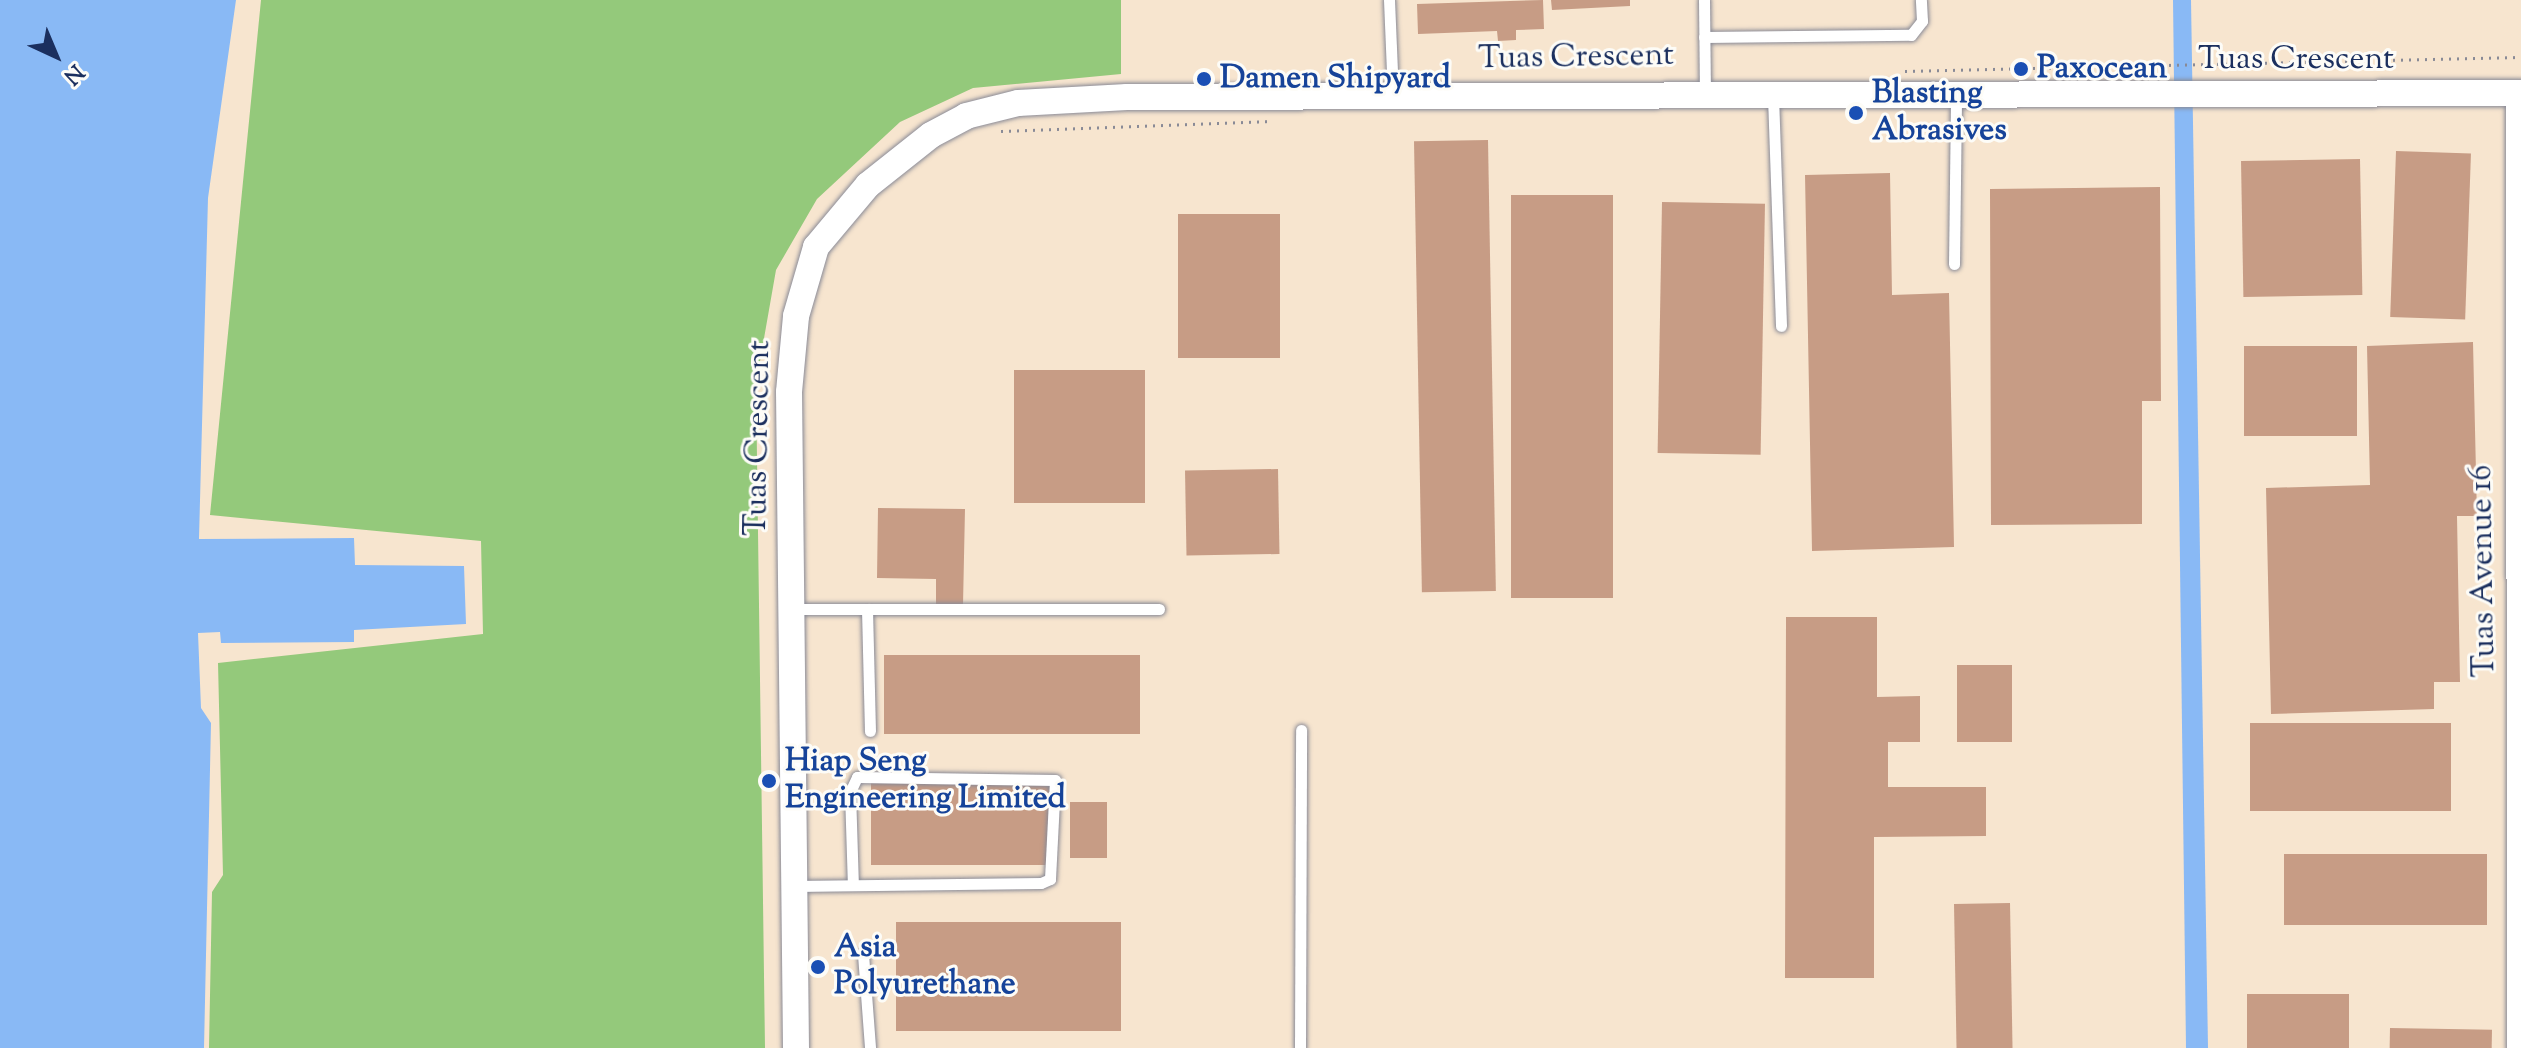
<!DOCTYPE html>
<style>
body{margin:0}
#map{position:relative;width:2521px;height:1048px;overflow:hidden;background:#f7e5cf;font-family:"Sorts Mill Goudy",serif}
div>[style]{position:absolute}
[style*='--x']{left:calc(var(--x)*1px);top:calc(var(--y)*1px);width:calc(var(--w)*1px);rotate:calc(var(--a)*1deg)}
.green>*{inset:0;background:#94c97b}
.water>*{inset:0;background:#89b9f5}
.building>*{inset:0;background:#c79c85;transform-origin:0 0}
.path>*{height:3px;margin-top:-1.5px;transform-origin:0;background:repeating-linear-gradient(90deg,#898a96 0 2px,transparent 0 8px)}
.roads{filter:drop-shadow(0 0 2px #898a96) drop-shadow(0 0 2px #898a96)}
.service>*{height:11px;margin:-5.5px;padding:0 5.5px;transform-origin:5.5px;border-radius:5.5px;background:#fff}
.minor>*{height:22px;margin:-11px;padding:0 11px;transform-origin:11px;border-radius:11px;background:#fff}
.tertiary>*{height:26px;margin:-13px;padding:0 13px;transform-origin:13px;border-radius:13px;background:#fff}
.dots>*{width:22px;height:22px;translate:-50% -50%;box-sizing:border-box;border:4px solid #fdfcf7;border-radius:50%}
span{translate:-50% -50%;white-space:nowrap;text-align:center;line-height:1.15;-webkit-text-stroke:6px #fdfcf7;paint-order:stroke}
.street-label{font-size:32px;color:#1b2f5e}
.transit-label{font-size:32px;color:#164399;font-weight:700}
.left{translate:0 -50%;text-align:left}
.north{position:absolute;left:16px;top:16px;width:80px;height:80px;-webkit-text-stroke:6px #fdfcf7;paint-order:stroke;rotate:136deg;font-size:22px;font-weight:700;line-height:32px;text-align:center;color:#1b2f5e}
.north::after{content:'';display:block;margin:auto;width:28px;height:36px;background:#1b2f5e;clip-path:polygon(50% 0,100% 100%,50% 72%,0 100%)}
</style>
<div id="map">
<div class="green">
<i style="clip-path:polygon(261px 0,1121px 0,1121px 74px,973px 88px,900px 122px,817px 199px,776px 270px,756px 384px,765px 1048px,209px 1048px,212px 892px,223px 875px,218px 663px,483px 634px,481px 541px,210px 515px)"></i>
</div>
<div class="water">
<i style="clip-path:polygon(0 0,236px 0,208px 198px,199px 539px,354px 538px,355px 565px,464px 566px,466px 624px,354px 630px,354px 642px,221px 643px,220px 632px,198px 633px,201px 708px,211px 723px,204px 1048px,0 1048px)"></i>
<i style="clip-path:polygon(2173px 0,2191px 0,2208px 1048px,2186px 1048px)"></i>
</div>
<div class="building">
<i style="clip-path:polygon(1543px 0,1544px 29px,1516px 30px,1516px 40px,1498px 41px,1497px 31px,1418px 34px,1417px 4px)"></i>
<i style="clip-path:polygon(1551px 0,1630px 0,1630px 6px,1552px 10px)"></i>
<i style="left:1488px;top:140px;width:451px;height:74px;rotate:89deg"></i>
<i style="left:2396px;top:151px;width:75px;height:166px;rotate:2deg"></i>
<i style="left:2360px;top:159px;width:136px;height:119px;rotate:89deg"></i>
<i style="clip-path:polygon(1890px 173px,1892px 295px,1949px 293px,1954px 547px,1812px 551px,1805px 175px)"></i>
<i style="clip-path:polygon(2160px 187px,2161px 401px,2142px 401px,2142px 524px,1991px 525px,1990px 189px)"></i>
<i style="left:1511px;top:195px;width:102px;height:403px"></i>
<i style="left:1662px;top:202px;width:103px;height:251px;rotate:1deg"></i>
<i style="left:1280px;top:214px;width:144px;height:102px;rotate:90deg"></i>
<i style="clip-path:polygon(2473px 342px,2477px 516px,2457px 516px,2460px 682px,2434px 682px,2434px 709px,2271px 714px,2266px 488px,2370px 485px,2367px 346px)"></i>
<i style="left:2357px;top:346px;width:90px;height:113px;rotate:90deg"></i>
<i style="left:1145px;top:370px;width:133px;height:131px;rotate:90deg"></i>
<i style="left:1278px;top:469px;width:85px;height:93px;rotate:89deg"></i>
<i style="clip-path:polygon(878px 508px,965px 509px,963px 605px,936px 605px,936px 579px,877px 578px)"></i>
<i style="clip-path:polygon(1786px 617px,1877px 617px,1877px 697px,1920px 696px,1920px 742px,1888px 742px,1888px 787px,1986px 787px,1986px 836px,1874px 837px,1874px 978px,1785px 978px)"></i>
<i style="left:1140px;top:655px;width:79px;height:256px;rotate:90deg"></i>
<i style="left:2012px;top:665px;width:77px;height:55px;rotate:90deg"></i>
<i style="left:2451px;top:723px;width:88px;height:201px;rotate:90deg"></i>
<i style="left:871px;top:779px;width:181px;height:86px"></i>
<i style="left:1107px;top:802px;width:56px;height:37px;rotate:90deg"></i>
<i style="left:2487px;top:854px;width:71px;height:203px;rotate:90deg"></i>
<i style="left:2010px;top:903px;width:145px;height:56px;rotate:89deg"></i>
<i style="left:1121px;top:922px;width:109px;height:225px;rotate:90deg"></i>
<i style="left:2349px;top:994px;width:54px;height:102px;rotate:90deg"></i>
<i style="left:2390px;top:1028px;width:102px;height:20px;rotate:1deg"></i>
</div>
<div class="path">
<i style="--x:1905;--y:71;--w:616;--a:-1.3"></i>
<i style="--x:1001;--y:131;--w:272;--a:-2.1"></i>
</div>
<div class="roads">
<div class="service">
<i style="--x:1389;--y:0;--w:95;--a:87.6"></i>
<i style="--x:1704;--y:0;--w:91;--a:89.4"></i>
<i style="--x:1704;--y:37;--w:207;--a:-0.6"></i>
<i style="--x:1911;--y:35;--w:18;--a:-52"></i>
<i style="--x:1922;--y:21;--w:21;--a:-93"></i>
<i style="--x:1773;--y:96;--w:230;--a:88"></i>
<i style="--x:1954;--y:264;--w:168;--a:-89.3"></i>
<i style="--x:792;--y:609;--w:367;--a:0"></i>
<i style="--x:867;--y:609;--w:122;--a:88.6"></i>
<i style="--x:794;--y:886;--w:247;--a:-0.7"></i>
<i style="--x:1041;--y:883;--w:10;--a:-24"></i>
<i style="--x:1050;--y:879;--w:99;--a:-87.1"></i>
<i style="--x:1055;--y:780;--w:198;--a:-179.1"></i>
<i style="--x:857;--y:777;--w:17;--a:115"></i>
<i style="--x:850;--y:792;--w:93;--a:88.2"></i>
<i style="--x:863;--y:954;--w:94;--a:85.7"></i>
<i style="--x:1300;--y:1048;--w:318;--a:-89.8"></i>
</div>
<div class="minor">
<i style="--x:2517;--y:93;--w:955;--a:89.94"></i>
</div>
<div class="tertiary">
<i style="--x:796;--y:1048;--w:656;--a:-90.61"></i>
<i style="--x:789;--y:392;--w:76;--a:-84.7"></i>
<i style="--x:796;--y:316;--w:72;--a:-73.8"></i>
<i style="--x:816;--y:247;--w:81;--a:-50"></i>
<i style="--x:868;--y:185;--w:80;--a:-38.4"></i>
<i style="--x:931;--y:135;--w:40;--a:-28"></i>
<i style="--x:966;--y:116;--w:54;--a:-14"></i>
<i style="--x:1018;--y:103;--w:109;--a:-3.2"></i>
<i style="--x:1127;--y:97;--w:1394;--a:-0.16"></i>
</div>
</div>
<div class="dots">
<i style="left:2021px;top:69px;background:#1a4fb4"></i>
<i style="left:1204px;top:79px;background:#1a4fb4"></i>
<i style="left:1856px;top:113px;background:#1a4fb4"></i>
<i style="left:769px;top:781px;background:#1a4fb4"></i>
<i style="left:818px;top:967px;background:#1a4fb4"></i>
</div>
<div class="street-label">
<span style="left:1576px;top:58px;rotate:-1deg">Tuas Crescent</span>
<span style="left:2296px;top:60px">Tuas Crescent</span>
<span style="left:759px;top:438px;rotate:-89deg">Tuas Crescent</span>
<span style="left:2484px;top:571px;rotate:-91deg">Tuas Avenue 16</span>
</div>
<div class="transit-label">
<span class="left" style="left:2037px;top:69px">Paxocean</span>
<span class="left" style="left:1220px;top:79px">Damen Shipyard</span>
<span class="left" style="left:1872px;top:113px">Blasting<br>Abrasives</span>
<span class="left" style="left:785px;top:781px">Hiap Seng<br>Engineering Limited</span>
<span class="left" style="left:834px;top:967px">Asia<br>Polyurethane</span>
</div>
<div class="north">N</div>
</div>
